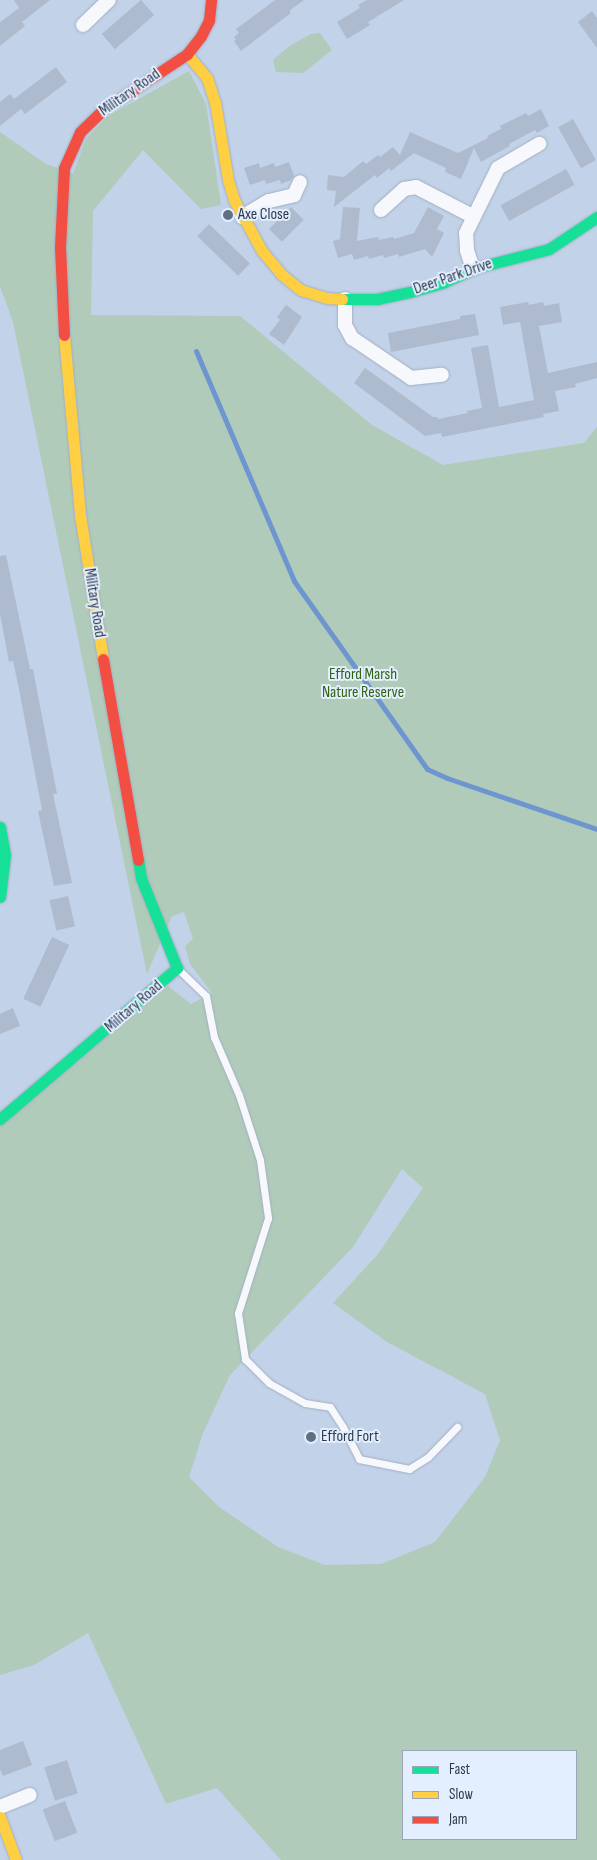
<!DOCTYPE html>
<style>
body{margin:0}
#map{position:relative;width:597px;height:1860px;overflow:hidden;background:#c2d2e8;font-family:"Sofia Sans Condensed",sans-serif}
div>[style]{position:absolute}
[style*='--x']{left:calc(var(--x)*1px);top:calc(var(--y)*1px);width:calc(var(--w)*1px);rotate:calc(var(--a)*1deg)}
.green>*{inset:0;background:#b0cbba}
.stream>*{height:5px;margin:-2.5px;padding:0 2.5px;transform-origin:2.5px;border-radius:2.5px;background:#6d96d1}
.building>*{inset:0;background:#aebbcf;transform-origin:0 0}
.roads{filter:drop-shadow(0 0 1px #a2afc3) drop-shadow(0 0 1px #a2afc3)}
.lane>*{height:7px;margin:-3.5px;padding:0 3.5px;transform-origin:3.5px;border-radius:3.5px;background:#f6f8fc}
.street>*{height:14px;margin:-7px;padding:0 7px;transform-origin:7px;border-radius:7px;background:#f6f8fc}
.fast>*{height:11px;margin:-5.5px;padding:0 5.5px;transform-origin:5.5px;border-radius:5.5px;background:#16e098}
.slow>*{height:11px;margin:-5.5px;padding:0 5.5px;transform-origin:5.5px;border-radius:5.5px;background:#ffcf43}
.jam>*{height:11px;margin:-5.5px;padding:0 5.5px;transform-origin:5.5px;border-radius:5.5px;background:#f24e42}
.dots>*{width:14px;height:14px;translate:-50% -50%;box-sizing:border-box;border:2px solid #e3eefe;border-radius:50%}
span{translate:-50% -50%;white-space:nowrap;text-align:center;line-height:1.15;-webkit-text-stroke:4px #e3eefe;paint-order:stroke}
.street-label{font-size:16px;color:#2c3a4e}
.poi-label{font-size:16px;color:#2c3a4e}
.left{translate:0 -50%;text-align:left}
.park-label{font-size:16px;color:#2e6513}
.legend{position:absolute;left:402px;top:1750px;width:175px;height:90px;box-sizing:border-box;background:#e3eefe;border:1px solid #9aa6b8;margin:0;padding:6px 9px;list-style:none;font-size:15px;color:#2c3a4e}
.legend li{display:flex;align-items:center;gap:10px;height:25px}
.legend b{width:25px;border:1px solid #9aa6b8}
</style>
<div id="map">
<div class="green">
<i style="clip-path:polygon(320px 33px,332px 50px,303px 73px,276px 72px,273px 60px,291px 45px,311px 34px)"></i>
<i style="clip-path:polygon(evenodd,189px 71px,206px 104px,221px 205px,201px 209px,143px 150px,93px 211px,91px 315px,240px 316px,372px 425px,443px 465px,584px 443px,597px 427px,597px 1860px,281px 1860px,217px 1788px,166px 1804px,88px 1633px,34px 1665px,0 1675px,0 1125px,168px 986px,191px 1004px,212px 993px,190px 964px,185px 946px,193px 939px,184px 912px,172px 916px,147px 974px,13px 322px,0 286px,0 132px,46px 164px,73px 174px,86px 139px,108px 116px,189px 71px,402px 1169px,423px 1188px,378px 1254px,333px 1303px,387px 1342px,485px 1394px,500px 1440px,485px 1477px,435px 1542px,381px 1564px,325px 1565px,278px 1547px,219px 1507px,189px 1477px,203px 1433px,230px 1375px,353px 1247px,402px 1169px,189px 71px,403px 1751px,576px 1751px,576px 1839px,403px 1839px,403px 1751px)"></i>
</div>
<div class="stream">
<i style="--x:196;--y:351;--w:250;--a:66.9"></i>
<i style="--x:294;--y:581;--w:230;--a:54.7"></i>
<i style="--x:427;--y:769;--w:22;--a:24"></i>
<i style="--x:447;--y:778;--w:158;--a:18.8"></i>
</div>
<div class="building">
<i style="clip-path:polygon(14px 0,50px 0,22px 22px,25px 26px,0 46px,0 22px,19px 8px)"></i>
<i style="left:141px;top:0;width:20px;height:52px;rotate:49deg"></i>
<i style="clip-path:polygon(275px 0,304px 0,289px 11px,291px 13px,241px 51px,234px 41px,236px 40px,234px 37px,239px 33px,236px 29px)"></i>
<i style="clip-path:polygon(367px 0,404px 0,368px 22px,370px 25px,347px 39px,337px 22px,360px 8px,358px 5px)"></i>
<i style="clip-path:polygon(592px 11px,597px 18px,597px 48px,578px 22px)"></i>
<i style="clip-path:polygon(56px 67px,67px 82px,25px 114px,21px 109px,0 126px,0 102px,10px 94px,14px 99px)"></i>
<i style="clip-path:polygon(541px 109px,549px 126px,537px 133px,535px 130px,509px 144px,510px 146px,481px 162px,474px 148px,461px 179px,445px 172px,446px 168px,414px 153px,391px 171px,389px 168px,377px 178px,375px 175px,334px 207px,336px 191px,327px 190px,328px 175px,344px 177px,363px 161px,366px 164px,378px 155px,380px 157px,393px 147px,400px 155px,410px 132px,458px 153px,488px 138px,487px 136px,501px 129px,500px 126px,526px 113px,528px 116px)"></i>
<i style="left:573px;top:119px;width:47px;height:17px;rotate:61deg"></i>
<i style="clip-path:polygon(289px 162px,294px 176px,291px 180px,281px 184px,280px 180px,266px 184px,265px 180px,250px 185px,244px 168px,259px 163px,260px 168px,274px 163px,275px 167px)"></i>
<i style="left:566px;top:169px;width:18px;height:75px;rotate:61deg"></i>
<i style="left:291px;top:207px;width:18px;height:31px;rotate:45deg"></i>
<i style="clip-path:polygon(343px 207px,360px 208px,357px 241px,378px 237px,379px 240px,393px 237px,394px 239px,414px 233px,428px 207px,444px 216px,437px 229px,444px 233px,432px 257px,425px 249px,399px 257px,398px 254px,384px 258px,383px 255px,369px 259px,368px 256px,354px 260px,352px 254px,338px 258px,333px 241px,340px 239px)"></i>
<i style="left:209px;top:224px;width:57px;height:17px;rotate:44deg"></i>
<i style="clip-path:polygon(528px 302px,529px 305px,543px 302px,544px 306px,559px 303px,562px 322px,539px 326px,548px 373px,597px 362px,597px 378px,575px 384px,576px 387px,555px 391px,559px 411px,543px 414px,544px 417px,442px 437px,441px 433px,425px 436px,354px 383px,365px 368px,433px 417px,437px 417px,438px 419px,468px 413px,467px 411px,482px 408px,471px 348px,488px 345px,499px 407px,534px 400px,520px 322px,503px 325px,500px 307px)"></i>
<i style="clip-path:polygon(286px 305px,302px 317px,284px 345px,269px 334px,280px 320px,277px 317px)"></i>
<i style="clip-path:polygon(475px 314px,479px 335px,391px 352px,388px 333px,460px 319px,460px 316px)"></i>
<i style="clip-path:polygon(6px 555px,30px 669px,33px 669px,57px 794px,53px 794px,72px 883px,54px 886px,38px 811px,42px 810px,19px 689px,13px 661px,9px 662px,0 614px,0 556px)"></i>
<i style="left:68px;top:896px;width:31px;height:19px;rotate:77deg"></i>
<i style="left:52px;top:937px;width:19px;height:68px;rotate:25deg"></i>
<i style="clip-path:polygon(13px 1008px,20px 1026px,0 1034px,0 1014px)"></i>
<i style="clip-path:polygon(23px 1741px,32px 1765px,3px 1776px,0 1769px,0 1750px)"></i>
<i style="left:67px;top:1760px;width:35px;height:24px;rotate:72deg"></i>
<i style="left:65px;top:1801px;width:34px;height:24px;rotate:69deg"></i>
</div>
<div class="roads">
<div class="lane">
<i style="--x:178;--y:969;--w:39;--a:44"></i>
<i style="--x:206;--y:996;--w:42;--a:79"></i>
<i style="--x:214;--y:1037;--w:63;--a:66.7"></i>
<i style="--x:239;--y:1095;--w:68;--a:72.1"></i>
<i style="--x:260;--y:1160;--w:59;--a:82.1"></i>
<i style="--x:268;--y:1218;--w:100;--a:107.5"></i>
<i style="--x:238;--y:1313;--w:47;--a:81.3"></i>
<i style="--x:245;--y:1359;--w:34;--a:45"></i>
<i style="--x:269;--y:1383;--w:41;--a:29.1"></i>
<i style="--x:305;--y:1403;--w:25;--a:9"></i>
<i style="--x:330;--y:1407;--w:24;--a:57"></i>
<i style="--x:343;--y:1427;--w:36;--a:63"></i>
<i style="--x:359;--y:1459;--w:51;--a:11.3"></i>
<i style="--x:409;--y:1469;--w:22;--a:-32"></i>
<i style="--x:428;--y:1457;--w:42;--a:-46"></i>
</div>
<div class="street">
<i style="--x:83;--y:25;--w:36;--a:-44"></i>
<i style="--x:381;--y:210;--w:31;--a:-42"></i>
<i style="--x:404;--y:189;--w:12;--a:-9"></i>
<i style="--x:416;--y:187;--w:65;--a:27.3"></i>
<i style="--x:242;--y:217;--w:31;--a:-31"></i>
<i style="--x:269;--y:201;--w:26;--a:-13"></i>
<i style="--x:294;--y:195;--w:14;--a:-65"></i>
<i style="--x:473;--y:269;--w:20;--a:-108"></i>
<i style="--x:467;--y:250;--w:17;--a:-93"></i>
<i style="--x:466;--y:233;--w:72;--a:-63.8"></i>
<i style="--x:498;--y:168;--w:48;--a:-30.3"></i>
<i style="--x:345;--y:299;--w:26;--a:90"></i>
<i style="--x:345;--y:325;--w:15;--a:62"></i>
<i style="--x:352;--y:338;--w:71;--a:34.1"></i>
<i style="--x:411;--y:378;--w:31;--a:-6"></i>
<i style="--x:0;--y:1807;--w:32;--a:-22"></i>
</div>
<div class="fast">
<i style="--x:342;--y:299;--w:35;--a:0"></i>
<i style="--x:377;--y:299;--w:34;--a:-12"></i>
<i style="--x:410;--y:292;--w:35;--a:-16"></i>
<i style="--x:444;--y:282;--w:34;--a:-24"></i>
<i style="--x:475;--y:268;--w:76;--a:-14.4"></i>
<i style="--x:549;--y:249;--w:58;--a:-33.7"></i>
<i style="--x:0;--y:827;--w:28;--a:80"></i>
<i style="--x:5;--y:855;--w:42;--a:96.8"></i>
<i style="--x:0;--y:1119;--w:233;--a:-40.5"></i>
<i style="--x:177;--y:968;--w:97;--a:-111.8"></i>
<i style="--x:141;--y:878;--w:18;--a:-99"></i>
</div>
<div class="slow">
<i style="--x:187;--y:54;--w:31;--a:50"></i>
<i style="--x:207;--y:78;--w:25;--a:72"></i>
<i style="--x:215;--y:102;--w:79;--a:80.5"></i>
<i style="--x:228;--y:180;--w:21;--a:73"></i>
<i style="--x:234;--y:200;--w:58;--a:61.2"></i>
<i style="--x:262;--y:251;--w:30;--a:50"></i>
<i style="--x:281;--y:274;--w:26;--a:39"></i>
<i style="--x:301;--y:290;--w:28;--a:17"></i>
<i style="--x:328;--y:298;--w:14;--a:4"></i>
<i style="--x:64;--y:335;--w:181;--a:84.9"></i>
<i style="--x:80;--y:515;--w:146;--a:80.9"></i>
<i style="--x:0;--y:1817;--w:46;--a:69.6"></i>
</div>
<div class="jam">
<i style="--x:64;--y:335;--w:88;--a:-92.6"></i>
<i style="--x:60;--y:247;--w:79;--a:-87.1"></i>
<i style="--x:64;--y:168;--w:39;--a:-66"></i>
<i style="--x:80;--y:132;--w:33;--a:-44"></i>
<i style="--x:104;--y:109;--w:100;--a:-33.5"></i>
<i style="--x:187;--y:54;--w:23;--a:-52"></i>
<i style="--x:201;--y:36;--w:18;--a:-63"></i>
<i style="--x:209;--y:20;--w:20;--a:-84"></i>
<i style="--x:103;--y:659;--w:204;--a:80.1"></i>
</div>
</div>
<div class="dots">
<i style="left:228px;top:215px;background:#606f84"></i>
<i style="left:311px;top:1437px;background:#606f84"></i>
</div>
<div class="street-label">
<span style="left:130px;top:93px;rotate:-35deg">Military Road</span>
<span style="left:453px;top:277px;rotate:-19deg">Deer Park Drive</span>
<span style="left:94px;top:603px;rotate:81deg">Military Road</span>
<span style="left:134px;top:1007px;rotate:-41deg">Military Road</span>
</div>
<div class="poi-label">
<span class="left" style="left:238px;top:215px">Axe Close</span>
<span class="left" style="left:321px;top:1437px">Efford Fort</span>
</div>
<div class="park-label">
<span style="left:363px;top:684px">Efford Marsh<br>Nature Reserve</span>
</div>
<ul class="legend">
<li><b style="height:6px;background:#16e098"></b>Fast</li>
<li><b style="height:6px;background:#ffcf43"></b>Slow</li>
<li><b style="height:6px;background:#f24e42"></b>Jam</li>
</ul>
</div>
